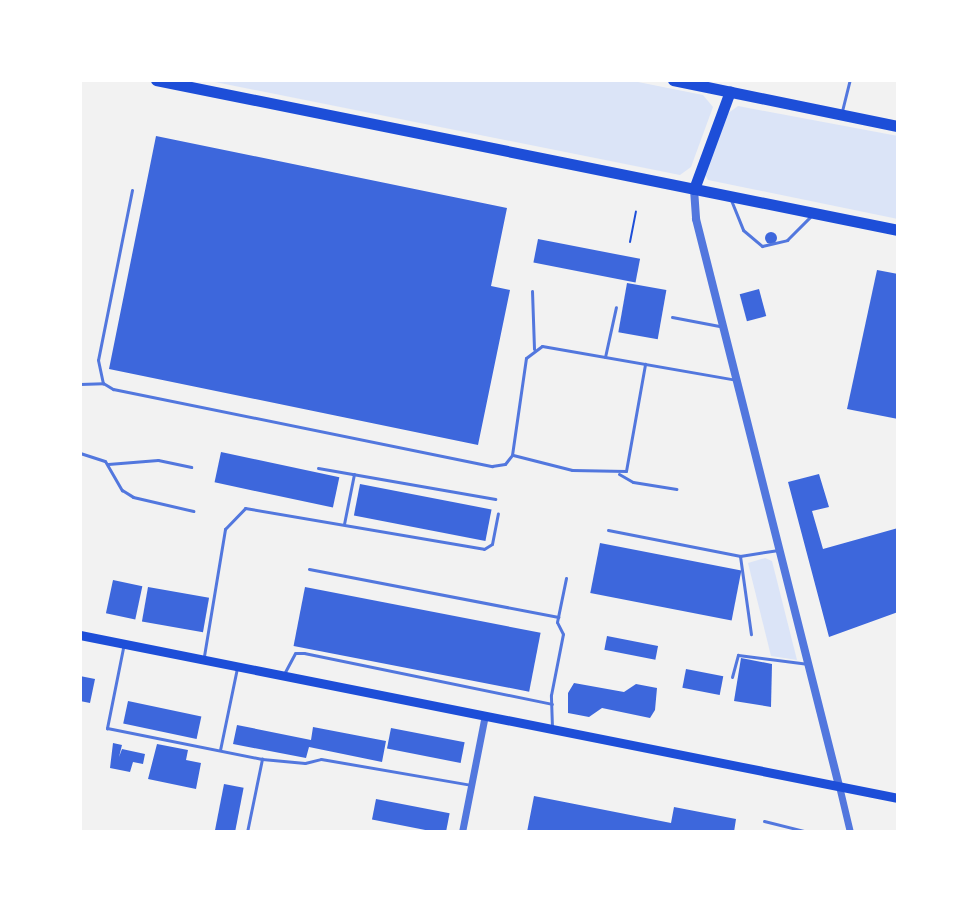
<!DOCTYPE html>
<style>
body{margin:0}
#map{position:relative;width:978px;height:912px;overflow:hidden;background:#f2f2f2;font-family:"Times New Roman",serif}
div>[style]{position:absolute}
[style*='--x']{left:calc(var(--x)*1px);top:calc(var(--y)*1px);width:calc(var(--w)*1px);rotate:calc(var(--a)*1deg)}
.green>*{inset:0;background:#dbe4f7}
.building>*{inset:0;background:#3d67dc;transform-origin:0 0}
.round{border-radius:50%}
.path>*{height:2px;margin:-1px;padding:0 1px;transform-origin:1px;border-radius:1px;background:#1d4ed8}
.service>*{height:3px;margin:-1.5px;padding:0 1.5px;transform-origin:1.5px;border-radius:1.5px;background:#5277de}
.minor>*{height:7px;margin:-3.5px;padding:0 3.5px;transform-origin:3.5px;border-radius:3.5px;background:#5277de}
.tertiary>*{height:8px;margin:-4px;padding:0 4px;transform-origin:4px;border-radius:4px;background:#5277de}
.secondary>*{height:9px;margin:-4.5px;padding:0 4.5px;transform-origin:4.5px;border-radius:4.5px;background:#1d4ed8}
.primary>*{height:11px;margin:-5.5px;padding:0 5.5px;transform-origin:5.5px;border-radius:5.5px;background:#1d4ed8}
span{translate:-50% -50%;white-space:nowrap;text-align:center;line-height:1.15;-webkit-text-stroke:8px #fff;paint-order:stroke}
.frame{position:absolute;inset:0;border:82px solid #fff;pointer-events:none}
</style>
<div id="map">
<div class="green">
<i style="clip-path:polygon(205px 80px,628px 80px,703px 95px,713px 107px,691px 167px,680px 175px)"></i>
<i style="clip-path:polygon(738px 106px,898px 136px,898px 219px,708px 180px,705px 175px,727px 114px)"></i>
<i style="clip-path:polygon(765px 558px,772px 561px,797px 660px,771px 656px,748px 563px)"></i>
</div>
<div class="building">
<i style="clip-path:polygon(156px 136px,507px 208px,491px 286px,510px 290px,478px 445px,109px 369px)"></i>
<i class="round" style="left:765px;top:232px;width:12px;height:12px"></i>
<i style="left:538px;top:239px;width:104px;height:24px;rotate:11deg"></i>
<i style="clip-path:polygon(877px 270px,898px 274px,898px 419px,847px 409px)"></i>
<i style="left:627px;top:283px;width:40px;height:50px;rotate:10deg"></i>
<i style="left:759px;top:289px;width:28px;height:20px;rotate:75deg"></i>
<i style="left:221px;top:452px;width:121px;height:31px;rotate:12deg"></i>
<i style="clip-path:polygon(819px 474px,829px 507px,812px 511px,823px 549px,898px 528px,898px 612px,829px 637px,788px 482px)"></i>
<i style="left:360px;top:484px;width:134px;height:32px;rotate:11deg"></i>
<i style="left:600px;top:543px;width:144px;height:51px;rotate:11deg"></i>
<i style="left:113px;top:580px;width:30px;height:34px;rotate:12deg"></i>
<i style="left:148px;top:587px;width:62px;height:35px;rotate:10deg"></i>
<i style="left:305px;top:587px;width:240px;height:60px;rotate:11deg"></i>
<i style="left:607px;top:636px;width:52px;height:14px;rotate:11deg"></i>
<i style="clip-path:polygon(741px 658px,772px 664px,771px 707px,734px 701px)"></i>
<i style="left:686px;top:669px;width:38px;height:19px;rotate:11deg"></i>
<i style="clip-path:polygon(80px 676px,95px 679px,90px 703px,80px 701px)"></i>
<i style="clip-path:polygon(574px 683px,624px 692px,636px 684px,657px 688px,655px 710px,650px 718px,602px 708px,589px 717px,568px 713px,568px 693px)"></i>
<i style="left:128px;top:701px;width:75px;height:23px;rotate:12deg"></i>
<i style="clip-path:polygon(237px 725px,311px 740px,313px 727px,386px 741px,382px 762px,309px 747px,306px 758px,233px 744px)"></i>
<i style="left:391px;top:728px;width:75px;height:21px;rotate:11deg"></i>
<i style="clip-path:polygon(113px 743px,122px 745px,119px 757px,122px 749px,145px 754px,143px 764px,133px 762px,130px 772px,110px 768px)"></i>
<i style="clip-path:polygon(157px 744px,188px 750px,186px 760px,201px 763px,196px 789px,148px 779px)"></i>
<i style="left:224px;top:784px;width:20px;height:49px;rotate:11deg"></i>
<i style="clip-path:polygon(534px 796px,671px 823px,674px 807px,736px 819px,734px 832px,527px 832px)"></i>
<i style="left:376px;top:799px;width:75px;height:21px;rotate:11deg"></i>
</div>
<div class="path">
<i style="--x:630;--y:242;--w:31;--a:-79"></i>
</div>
<div class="service">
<i style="--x:842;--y:111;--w:32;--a:-76"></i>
<i style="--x:132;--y:190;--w:173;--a:101.3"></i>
<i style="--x:98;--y:360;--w:24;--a:78"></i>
<i style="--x:103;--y:383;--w:12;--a:31"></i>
<i style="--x:113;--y:389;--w:387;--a:11.5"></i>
<i style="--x:492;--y:466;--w:13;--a:-9"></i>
<i style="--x:505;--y:464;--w:11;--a:-52"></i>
<i style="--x:512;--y:455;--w:98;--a:-81.8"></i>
<i style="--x:526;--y:358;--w:20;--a:-37"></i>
<i style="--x:542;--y:346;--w:197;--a:9.9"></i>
<i style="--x:731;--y:200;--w:32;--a:68"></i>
<i style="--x:743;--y:230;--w:25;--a:40"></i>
<i style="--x:762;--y:246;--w:26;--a:-13"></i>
<i style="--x:787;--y:240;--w:33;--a:-45"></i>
<i style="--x:532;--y:291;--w:58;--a:88"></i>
<i style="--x:672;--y:317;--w:48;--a:10.8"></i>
<i style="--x:605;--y:357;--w:51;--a:-77.6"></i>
<i style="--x:80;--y:384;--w:23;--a:-2"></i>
<i style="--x:80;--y:453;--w:26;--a:18"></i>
<i style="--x:105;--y:461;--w:34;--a:60"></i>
<i style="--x:122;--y:490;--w:13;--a:32"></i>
<i style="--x:133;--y:497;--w:62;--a:13.1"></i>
<i style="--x:513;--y:455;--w:61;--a:14.3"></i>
<i style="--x:572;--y:470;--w:54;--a:1.1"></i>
<i style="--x:626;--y:471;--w:109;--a:-79.9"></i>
<i style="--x:108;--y:464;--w:50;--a:-4.6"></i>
<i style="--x:158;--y:460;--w:34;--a:12"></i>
<i style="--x:318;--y:468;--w:180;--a:9.9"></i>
<i style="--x:619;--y:474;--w:16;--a:30"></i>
<i style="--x:633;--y:482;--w:44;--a:9.2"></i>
<i style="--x:344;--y:524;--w:51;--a:-78.7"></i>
<i style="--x:608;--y:530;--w:135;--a:11.1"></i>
<i style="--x:740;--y:556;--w:39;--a:-9"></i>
<i style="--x:740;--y:556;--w:79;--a:82"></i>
<i style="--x:309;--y:569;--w:254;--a:10.9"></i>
<i style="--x:123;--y:648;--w:82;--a:101.3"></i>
<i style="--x:107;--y:728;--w:158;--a:11.3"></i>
<i style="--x:262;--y:759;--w:43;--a:5.3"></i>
<i style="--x:305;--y:763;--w:16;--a:-14"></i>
<i style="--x:321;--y:759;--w:152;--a:9.8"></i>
<i style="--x:204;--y:656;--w:129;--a:-80.6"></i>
<i style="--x:225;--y:529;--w:29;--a:-46"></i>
<i style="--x:245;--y:508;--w:242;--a:9.7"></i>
<i style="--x:484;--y:549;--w:9;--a:-32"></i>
<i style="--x:492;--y:544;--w:31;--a:-79"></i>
<i style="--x:285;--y:672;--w:21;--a:-62"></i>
<i style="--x:295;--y:653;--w:9;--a:0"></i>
<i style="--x:304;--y:653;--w:253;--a:11.6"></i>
<i style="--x:732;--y:677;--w:23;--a:-75"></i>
<i style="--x:738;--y:655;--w:71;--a:7.3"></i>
<i style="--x:552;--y:727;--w:32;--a:-92"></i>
<i style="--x:551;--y:695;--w:62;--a:-78.9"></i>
<i style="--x:563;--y:634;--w:13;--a:-117"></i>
<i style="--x:557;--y:622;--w:45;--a:-78.4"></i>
<i style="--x:220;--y:750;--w:84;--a:-78.3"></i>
<i style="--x:764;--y:821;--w:45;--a:14"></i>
<i style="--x:247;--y:832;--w:75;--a:-78.4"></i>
</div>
<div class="minor">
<i style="--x:839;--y:786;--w:47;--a:76.6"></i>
<i style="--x:462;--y:832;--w:119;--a:-78.9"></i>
</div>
<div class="tertiary">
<i style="--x:694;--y:189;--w:30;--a:86"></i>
<i style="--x:696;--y:219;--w:585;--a:75.84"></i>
</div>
<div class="secondary">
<i style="--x:80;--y:635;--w:834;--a:11.27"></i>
</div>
<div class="primary">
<i style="--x:156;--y:80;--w:757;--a:11.43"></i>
<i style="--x:673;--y:80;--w:230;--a:11.6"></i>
<i style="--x:694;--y:189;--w:104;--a:-69.8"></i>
</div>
<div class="frame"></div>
</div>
